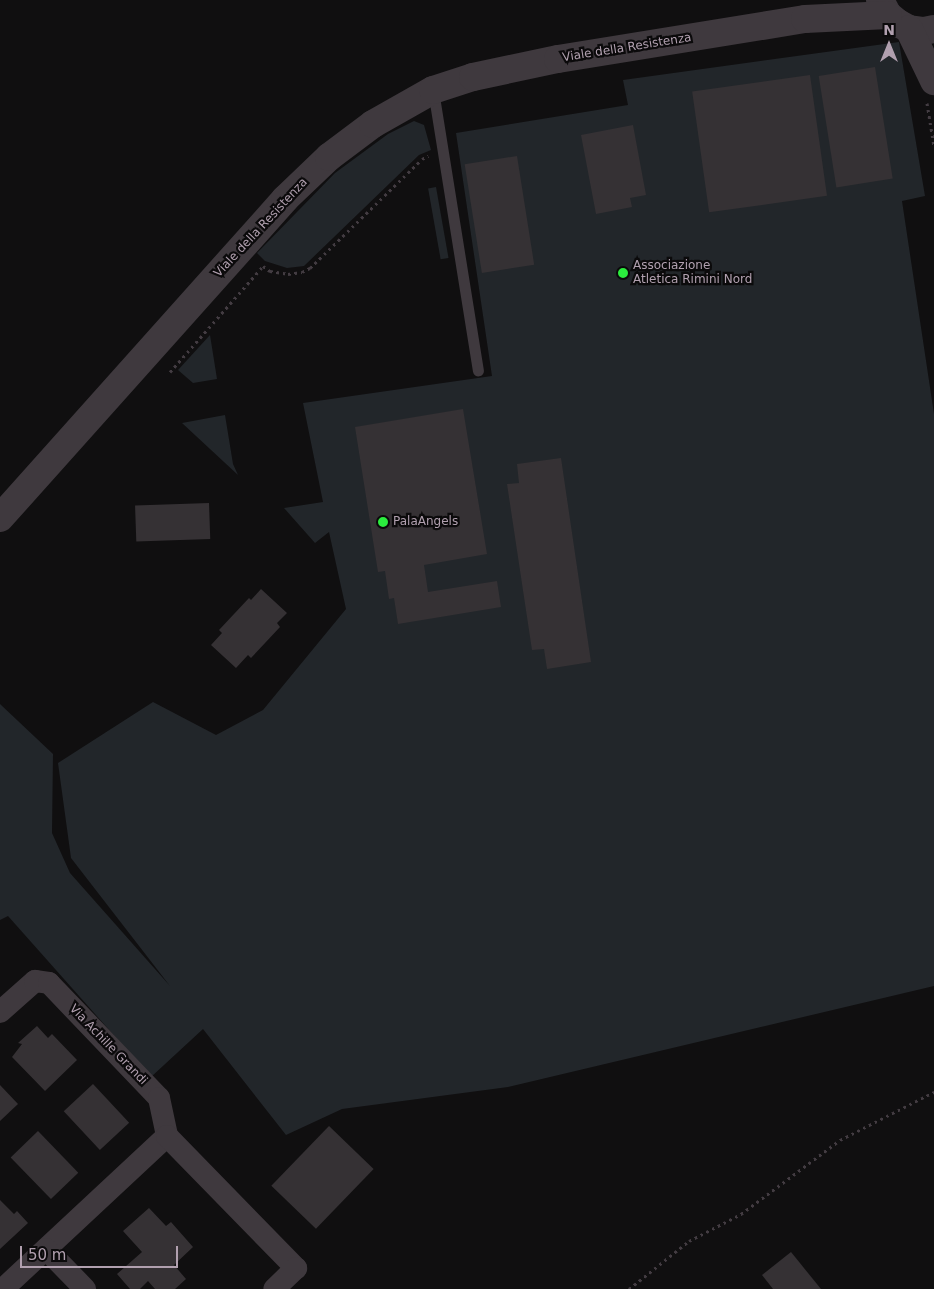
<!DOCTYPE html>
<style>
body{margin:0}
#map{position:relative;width:934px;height:1289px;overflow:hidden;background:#100f10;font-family:"DejaVu Sans",sans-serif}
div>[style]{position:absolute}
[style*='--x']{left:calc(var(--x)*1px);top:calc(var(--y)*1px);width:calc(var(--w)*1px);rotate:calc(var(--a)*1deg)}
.green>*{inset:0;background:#22262a;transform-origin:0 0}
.building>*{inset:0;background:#353134;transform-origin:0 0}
.path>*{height:3px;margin-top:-1.5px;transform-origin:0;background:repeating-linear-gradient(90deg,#433c42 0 2.5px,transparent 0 6.5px)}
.service>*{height:11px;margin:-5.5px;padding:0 5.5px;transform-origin:5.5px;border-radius:5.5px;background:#3f393e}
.minor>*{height:22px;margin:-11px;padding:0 11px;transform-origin:11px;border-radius:11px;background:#3f393e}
.tertiary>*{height:28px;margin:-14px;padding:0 14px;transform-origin:14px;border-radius:14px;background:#3f393e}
.dots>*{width:14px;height:14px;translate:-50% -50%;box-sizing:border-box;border:2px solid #0b0a0b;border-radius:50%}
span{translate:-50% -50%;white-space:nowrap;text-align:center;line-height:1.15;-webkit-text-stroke:4.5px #0b0a0b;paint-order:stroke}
.street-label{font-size:12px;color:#b1a0af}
.poi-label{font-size:12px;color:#b1a0af}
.left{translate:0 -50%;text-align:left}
.north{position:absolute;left:864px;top:20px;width:50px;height:50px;-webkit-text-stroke:4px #0b0a0b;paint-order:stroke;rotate:0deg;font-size:14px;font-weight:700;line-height:20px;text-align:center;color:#b1a0af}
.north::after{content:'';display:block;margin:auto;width:18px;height:22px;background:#b1a0af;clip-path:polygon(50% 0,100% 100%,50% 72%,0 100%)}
.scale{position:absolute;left:20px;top:1246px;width:158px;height:22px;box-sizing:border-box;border:2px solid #b1a0af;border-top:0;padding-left:6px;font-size:15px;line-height:18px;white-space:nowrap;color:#b1a0af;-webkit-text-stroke:4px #0b0a0b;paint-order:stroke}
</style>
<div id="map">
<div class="green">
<i style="clip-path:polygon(899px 42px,925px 196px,902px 201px,934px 414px,934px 986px,508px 1087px,342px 1109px,286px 1135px,203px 1029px,151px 1077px,8px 916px,0 920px,0 704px,53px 754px,52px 833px,70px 873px,170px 986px,71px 858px,58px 763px,153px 702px,216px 735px,263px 710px,346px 609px,329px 532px,315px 543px,284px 508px,323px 502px,303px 403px,492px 376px,456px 133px,628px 105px,623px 80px)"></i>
<i style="clip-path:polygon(414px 121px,424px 125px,431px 150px,419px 155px,304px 266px,287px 268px,265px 261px,257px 253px,335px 173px,388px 134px)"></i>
<i style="left:436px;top:187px;width:72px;height:8px;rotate:80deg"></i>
<i style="clip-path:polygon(210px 335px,217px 379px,193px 383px,178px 370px)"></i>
<i style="clip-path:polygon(225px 415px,233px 464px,238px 475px,182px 423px)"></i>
</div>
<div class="building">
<i style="left:875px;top:67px;width:113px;height:57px;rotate:81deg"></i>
<i style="left:810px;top:75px;width:122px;height:119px;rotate:82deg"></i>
<i style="clip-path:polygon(633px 125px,646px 195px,630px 198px,632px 207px,596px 214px,581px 135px)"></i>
<i style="left:517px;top:156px;width:110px;height:53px;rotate:81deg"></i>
<i style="clip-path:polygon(463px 409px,487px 554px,424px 565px,428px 592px,497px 581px,501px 607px,398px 624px,394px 598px,389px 599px,385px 571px,378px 572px,355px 427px)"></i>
<i style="clip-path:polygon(561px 458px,591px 662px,547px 669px,544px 649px,532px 650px,507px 484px,519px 483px,517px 464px)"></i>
<i style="left:209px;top:503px;width:36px;height:74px;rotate:88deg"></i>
<i style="clip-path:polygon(261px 589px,287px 613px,277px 623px,280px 627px,251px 658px,248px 655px,236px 668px,211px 645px,222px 633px,219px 630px,249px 598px,251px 600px)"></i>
<i style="clip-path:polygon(37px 1026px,48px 1038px,52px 1034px,77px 1060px,45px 1091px,12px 1057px,22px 1044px,18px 1043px)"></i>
<i style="left:93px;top:1084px;width:53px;height:40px;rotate:47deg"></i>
<i style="clip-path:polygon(0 1085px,18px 1104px,0 1121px)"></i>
<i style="left:329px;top:1126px;width:62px;height:83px;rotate:44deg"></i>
<i style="left:38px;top:1131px;width:58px;height:38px;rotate:46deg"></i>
<i style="clip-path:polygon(0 1200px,14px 1214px,17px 1211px,28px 1223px,0 1249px)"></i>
<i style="clip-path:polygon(149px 1208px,166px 1226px,171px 1222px,193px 1247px,174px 1265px,186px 1279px,175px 1289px,155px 1289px,148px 1281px,140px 1289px,130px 1289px,117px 1274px,142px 1252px,123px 1231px)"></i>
<i style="clip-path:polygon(791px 1252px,821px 1289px,773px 1289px,762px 1275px)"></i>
</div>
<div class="path">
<i style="--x:927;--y:103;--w:44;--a:80.8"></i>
<i style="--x:170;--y:372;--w:141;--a:-48.7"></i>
<i style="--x:263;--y:266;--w:9;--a:36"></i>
<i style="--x:270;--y:271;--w:18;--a:9"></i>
<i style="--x:288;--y:274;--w:14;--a:-8"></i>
<i style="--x:302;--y:272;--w:9;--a:-27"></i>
<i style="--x:310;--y:268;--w:156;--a:-44.2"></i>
<i style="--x:422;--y:159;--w:7;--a:-27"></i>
<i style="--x:629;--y:1289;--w:77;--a:-38.7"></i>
<i style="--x:689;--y:1241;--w:59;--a:-27.4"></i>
<i style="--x:741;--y:1214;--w:124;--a:-36.8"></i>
<i style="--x:840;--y:1140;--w:106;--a:-27.1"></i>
</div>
<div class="service">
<i style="--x:433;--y:90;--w:284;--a:80.9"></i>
</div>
<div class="minor">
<i style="--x:0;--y:1012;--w:47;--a:-41.5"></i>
<i style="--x:35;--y:981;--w:14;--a:8"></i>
<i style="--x:49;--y:983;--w:159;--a:46.3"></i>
<i style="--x:159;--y:1098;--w:39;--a:78"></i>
<i style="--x:167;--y:1136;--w:224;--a:137"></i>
<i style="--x:167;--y:1136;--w:185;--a:45.7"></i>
<i style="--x:296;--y:1268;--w:30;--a:136"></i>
<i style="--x:46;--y:1249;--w:56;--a:45.7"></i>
</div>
<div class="tertiary">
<i style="--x:880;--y:0;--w:17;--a:62"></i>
<i style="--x:888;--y:15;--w:13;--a:39"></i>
<i style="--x:898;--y:23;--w:13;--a:29"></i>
<i style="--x:909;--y:29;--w:15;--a:8"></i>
<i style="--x:924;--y:31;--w:10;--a:-11"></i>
<i style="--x:909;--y:29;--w:58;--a:64.3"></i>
<i style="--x:0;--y:518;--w:428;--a:-48.2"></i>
<i style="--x:285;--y:199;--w:61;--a:-43.7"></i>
<i style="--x:329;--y:157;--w:55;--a:-36.9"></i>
<i style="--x:373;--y:124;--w:69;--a:-29.5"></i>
<i style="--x:433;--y:90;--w:42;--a:-18"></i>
<i style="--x:473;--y:77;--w:87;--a:-12"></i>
<i style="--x:558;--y:59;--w:250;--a:-9.2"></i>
<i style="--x:805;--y:19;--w:83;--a:-2.8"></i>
</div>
<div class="dots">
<i style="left:623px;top:273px;background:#2bec3e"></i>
<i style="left:383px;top:522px;background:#2bec3e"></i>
</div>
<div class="street-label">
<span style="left:627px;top:48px;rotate:-9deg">Viale della Resistenza</span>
<span style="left:261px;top:228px;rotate:-47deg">Viale della Resistenza</span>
<span style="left:108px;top:1045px;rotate:46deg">Via Achille Grandi</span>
</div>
<div class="poi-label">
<span class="left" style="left:633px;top:273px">Associazione<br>Atletica Rimini Nord</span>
<span class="left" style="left:393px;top:522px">PalaAngels</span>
</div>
<div class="north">N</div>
<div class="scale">50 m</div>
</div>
